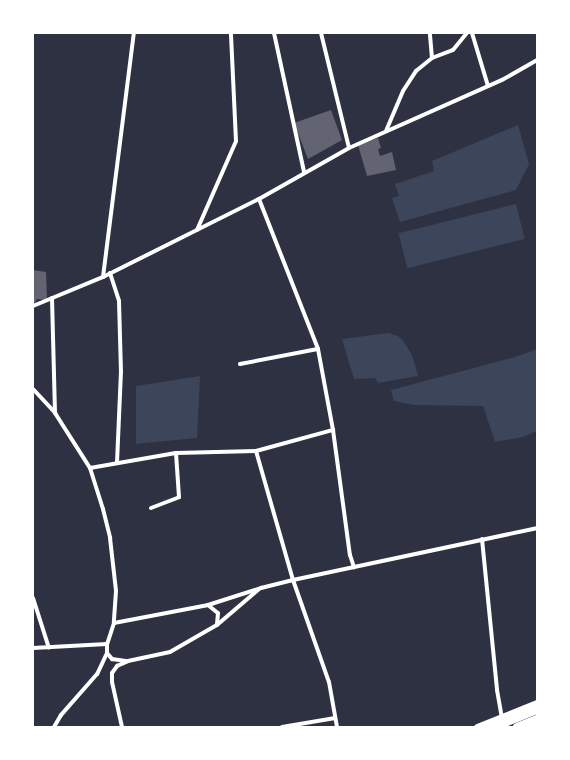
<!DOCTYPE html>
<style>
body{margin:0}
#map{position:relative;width:570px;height:760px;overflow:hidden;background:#2d3142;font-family:"Noto Serif",serif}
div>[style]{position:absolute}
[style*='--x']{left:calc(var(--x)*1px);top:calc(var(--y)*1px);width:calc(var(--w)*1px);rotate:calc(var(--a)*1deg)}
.green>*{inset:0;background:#3c4559;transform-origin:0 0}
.building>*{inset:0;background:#626471}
.minor>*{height:4px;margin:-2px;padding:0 2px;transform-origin:2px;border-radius:2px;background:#fff}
.secondary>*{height:7px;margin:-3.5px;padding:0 3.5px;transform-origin:3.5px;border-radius:3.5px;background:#fff}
.primary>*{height:8px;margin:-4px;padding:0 4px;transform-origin:4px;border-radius:4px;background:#fff}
span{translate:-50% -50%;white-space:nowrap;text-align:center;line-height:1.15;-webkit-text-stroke:3px #fff;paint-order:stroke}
.frame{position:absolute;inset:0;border:34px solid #fff;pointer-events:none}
</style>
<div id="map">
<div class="green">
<i style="clip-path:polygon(518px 125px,529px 164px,516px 190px,400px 222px,392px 198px,399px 196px,395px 184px,434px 171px,432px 161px)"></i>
<i style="left:516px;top:204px;width:36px;height:121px;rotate:76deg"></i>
<i style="clip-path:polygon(388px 333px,398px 336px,404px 342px,412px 355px,418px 376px,378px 383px,375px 378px,354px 379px,342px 339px)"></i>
<i style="clip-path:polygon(537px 349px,537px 431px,523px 437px,495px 442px,483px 406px,414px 405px,394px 401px,391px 390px,515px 357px)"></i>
<i style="clip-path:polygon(200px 376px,197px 438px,136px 444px,136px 386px)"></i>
</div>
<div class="building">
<i style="clip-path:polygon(331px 110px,342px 140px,308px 159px,294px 123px)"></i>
<i style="clip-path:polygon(378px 138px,381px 148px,378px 149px,380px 156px,392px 152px,396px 170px,367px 176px,358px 145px)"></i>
<i style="clip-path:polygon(33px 270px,46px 272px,47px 300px,37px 299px,35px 303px,33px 301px)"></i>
</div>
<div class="minor">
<i style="--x:274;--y:33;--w:142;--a:77.8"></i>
<i style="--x:321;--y:33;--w:118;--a:76.3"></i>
<i style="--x:472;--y:33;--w:55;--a:73.2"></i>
<i style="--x:432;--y:58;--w:22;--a:-21"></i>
<i style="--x:453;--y:50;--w:22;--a:-51"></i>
<i style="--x:386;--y:131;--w:43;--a:-67"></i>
<i style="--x:403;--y:91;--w:24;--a:-57"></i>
<i style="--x:416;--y:71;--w:21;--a:-39"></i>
<i style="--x:432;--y:58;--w:25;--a:-95"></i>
<i style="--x:259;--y:199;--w:161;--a:68.5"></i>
<i style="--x:318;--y:349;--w:82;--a:79.5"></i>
<i style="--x:333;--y:430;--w:126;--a:82.3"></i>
<i style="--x:350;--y:555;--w:13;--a:72"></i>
<i style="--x:197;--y:230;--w:97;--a:-66.3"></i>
<i style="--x:236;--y:141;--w:108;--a:-92.7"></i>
<i style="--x:110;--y:273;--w:29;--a:72"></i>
<i style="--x:119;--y:301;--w:70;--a:88.4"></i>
<i style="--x:121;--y:371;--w:92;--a:92.5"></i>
<i style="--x:103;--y:277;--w:246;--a:-82.8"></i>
<i style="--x:52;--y:298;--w:115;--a:88.5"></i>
<i style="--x:33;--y:306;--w:76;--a:-22.5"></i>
<i style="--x:103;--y:277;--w:174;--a:-26.6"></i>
<i style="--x:259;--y:199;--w:103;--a:-29.5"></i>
<i style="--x:349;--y:148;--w:167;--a:-24"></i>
<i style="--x:502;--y:80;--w:40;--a:-29.7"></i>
<i style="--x:240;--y:364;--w:79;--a:-10.9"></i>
<i style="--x:33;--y:389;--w:33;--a:47"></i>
<i style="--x:55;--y:413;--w:65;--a:57.5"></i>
<i style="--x:90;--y:468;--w:43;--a:72.4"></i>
<i style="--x:103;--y:509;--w:30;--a:76"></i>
<i style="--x:110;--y:538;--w:53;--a:83.5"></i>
<i style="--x:116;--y:591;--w:32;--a:94"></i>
<i style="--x:114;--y:623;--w:22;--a:108"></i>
<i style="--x:107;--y:644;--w:9;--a:90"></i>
<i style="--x:107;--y:653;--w:23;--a:115"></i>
<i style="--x:97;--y:674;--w:55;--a:131.3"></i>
<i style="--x:61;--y:715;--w:14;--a:120"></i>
<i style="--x:256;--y:451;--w:134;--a:74"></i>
<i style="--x:293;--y:580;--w:108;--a:70.6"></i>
<i style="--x:329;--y:682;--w:46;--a:79.9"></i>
<i style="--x:90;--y:468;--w:87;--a:-9.9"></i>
<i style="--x:176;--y:453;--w:80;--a:-1.4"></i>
<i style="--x:256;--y:451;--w:80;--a:-15.3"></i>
<i style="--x:151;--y:508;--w:30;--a:-21"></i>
<i style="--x:179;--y:497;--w:44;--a:-93.9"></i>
<i style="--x:482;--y:539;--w:152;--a:84.3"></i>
<i style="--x:497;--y:690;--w:27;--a:80"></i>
<i style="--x:33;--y:598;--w:52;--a:72.3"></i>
<i style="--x:208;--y:605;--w:13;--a:39"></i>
<i style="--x:218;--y:613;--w:12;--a:95"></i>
<i style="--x:114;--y:623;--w:96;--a:-10.8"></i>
<i style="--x:208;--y:605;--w:56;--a:-17.8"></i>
<i style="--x:261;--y:588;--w:33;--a:-14"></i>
<i style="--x:293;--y:580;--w:249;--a:-12"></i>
<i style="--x:33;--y:648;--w:74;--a:-3.1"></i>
<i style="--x:107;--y:653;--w:8;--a:50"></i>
<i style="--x:112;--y:659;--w:14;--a:8"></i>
<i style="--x:122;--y:727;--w:46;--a:-102.5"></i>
<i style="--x:112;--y:682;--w:9;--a:-90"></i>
<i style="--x:112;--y:673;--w:9;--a:-54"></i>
<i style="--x:117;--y:666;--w:12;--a:-24"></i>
<i style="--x:128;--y:661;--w:43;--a:-12.1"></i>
<i style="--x:170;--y:652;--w:54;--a:-29.9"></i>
<i style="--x:217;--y:625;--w:55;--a:-40.6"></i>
<i style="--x:282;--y:727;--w:54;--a:-9.6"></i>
</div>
<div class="secondary">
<i style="--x:477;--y:727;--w:65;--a:-21.8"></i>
<i style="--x:532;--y:727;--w:5;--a:-22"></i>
</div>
<div class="primary">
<i style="--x:495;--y:727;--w:45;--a:-22"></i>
<i style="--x:517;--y:727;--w:22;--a:-22"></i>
</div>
<div class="frame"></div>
</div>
